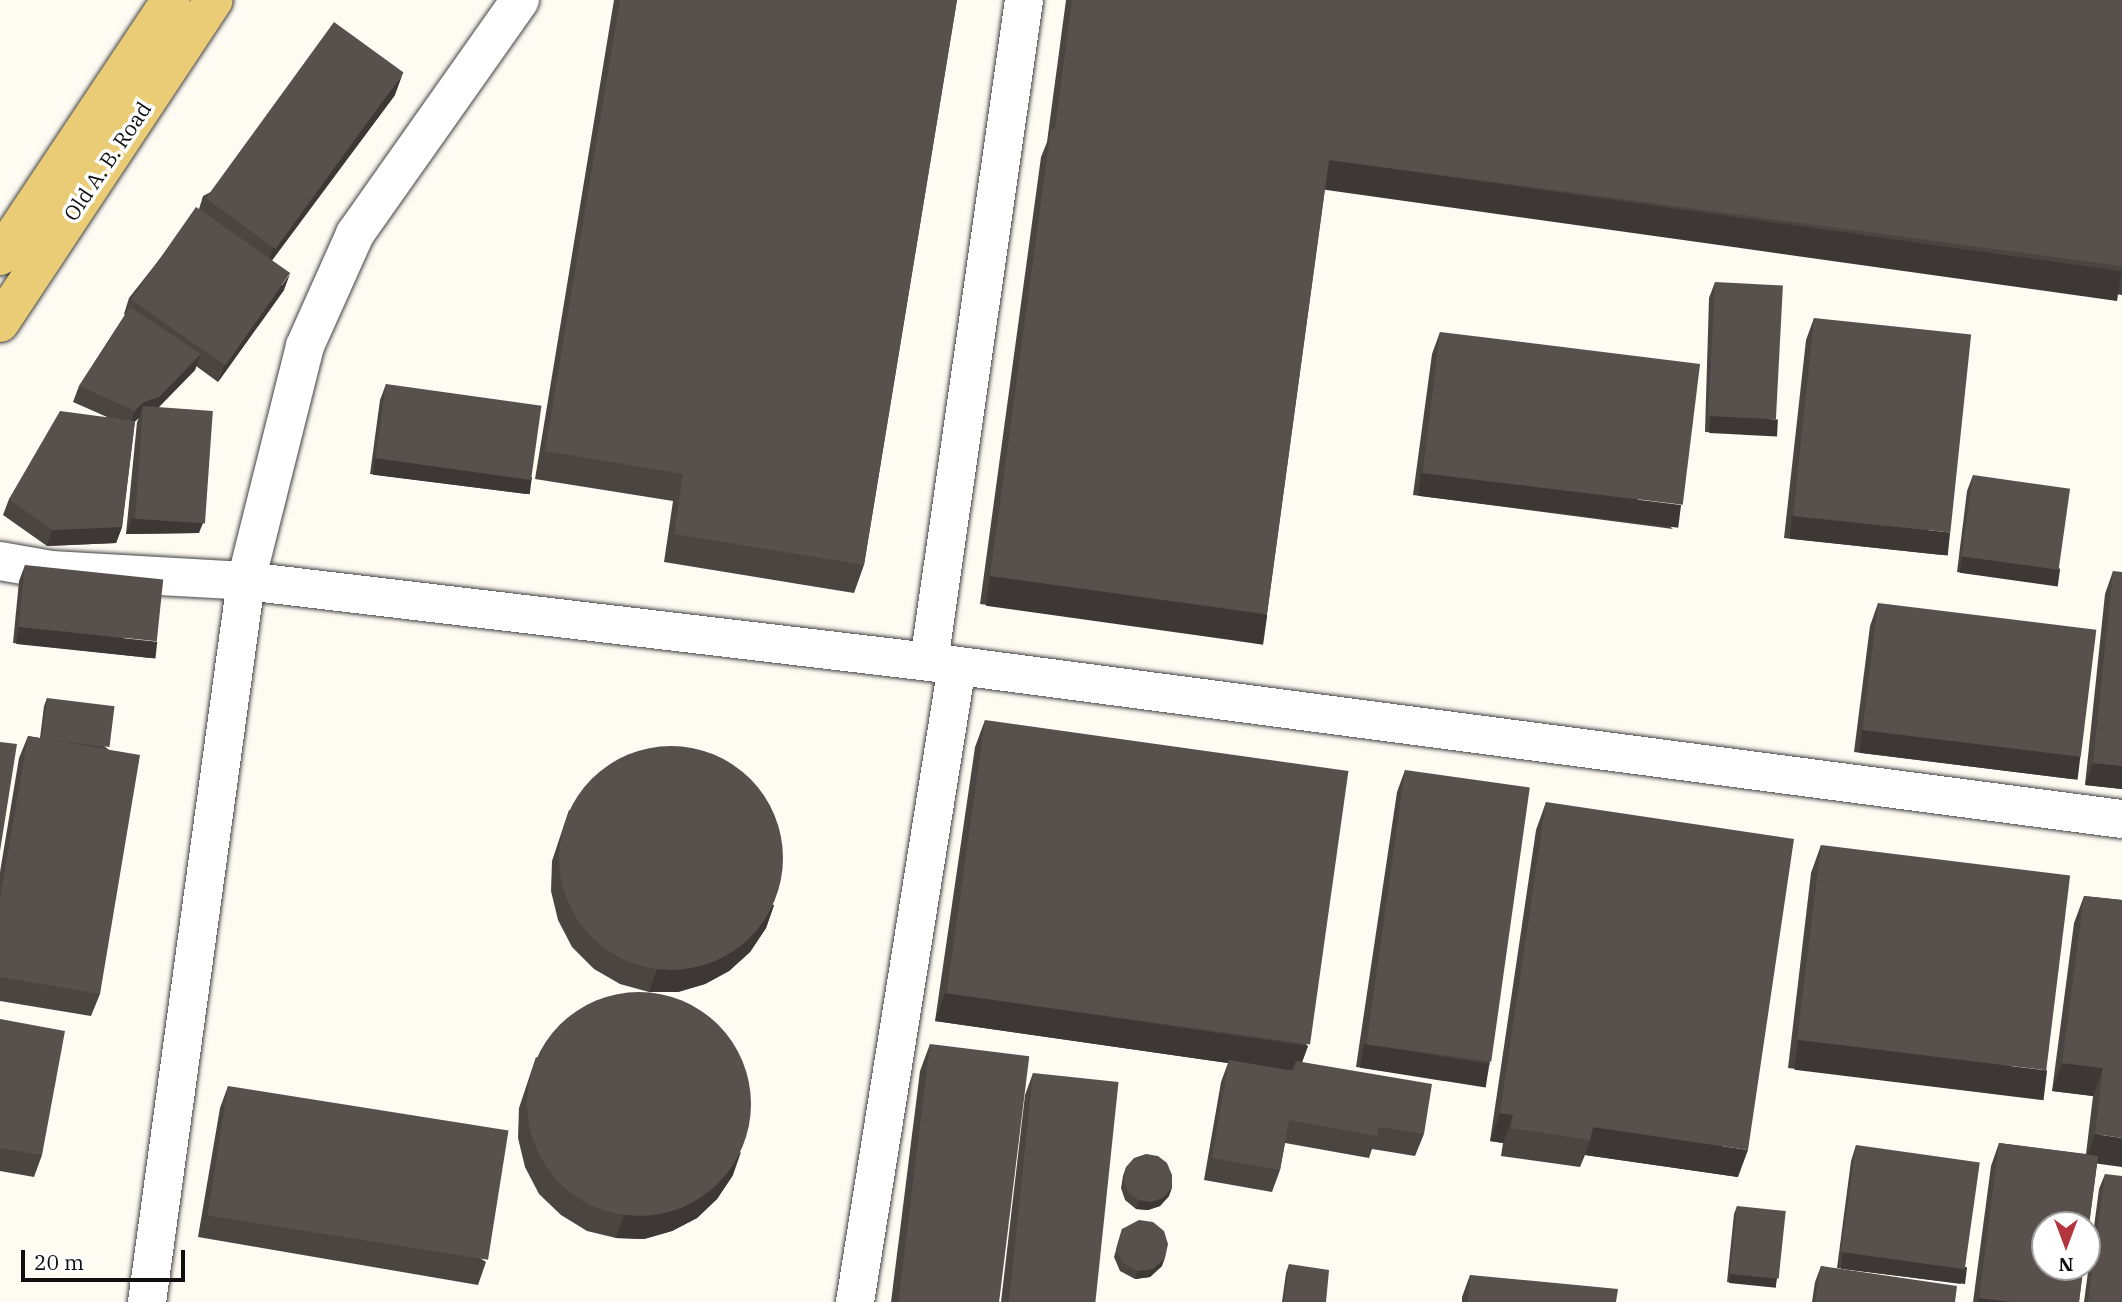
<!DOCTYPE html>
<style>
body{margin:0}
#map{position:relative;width:2122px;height:1302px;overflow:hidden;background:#fefbf3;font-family:"IBM Plex Serif",serif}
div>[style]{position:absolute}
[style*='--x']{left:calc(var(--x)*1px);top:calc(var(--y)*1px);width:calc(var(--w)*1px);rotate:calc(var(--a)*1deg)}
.roads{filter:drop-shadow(0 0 2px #424242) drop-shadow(0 0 2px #424242)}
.minor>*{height:38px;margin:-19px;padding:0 19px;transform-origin:19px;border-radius:19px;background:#fff}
.major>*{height:38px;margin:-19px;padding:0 19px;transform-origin:19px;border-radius:19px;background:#ebcc76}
.wall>*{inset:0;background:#4b4542}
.shaded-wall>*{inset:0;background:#3d3836;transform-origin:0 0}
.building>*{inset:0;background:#57504d;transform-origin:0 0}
.round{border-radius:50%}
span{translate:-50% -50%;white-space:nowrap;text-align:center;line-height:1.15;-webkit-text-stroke:7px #fff;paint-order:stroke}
.street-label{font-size:21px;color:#0f0f0f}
.north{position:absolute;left:2031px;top:1211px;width:70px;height:70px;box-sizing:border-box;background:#fff;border:2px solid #9f9f9f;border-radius:50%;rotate:180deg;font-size:19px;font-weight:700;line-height:28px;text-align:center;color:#0f0f0f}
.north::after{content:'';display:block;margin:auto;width:24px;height:32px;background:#b2353d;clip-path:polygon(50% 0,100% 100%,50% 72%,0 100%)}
.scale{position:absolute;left:21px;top:1250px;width:164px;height:32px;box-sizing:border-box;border:4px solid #0f0f0f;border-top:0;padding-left:9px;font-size:21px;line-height:24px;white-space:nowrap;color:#0f0f0f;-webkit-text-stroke:5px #fff;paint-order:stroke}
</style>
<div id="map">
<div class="roads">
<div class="minor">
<i style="--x:0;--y:561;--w:52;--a:10"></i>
<i style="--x:51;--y:570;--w:195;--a:3.2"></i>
<i style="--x:246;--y:581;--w:688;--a:6.76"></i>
<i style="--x:929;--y:662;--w:1203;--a:7.5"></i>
<i style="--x:929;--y:662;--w:669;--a:-81.83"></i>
<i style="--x:147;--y:1302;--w:728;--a:-82.18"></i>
<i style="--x:246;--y:581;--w:242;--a:-75.9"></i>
<i style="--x:305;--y:346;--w:123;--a:-65.9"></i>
<i style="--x:355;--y:234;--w:286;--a:-54.8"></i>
<i style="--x:855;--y:1302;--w:644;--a:-80.89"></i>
</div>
<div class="major">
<i style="--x:0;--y:256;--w:308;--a:-56.3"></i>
<i style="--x:0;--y:323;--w:387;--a:-56.5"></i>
</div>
</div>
<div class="wall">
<i style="clip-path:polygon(614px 0,957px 0,864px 565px,854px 593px,664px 562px,673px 501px,535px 479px)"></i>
<i style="clip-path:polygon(1066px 0,2122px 0,2122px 295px,1325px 188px,1267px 614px,1257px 641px,980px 604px,1041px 157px,1047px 142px)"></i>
<i style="clip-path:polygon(395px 95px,271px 261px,284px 290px,218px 382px,196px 366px,195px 370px,159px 407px,199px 533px,126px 534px,137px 422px,139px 418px,135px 421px,122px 527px,116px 543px,47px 546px,3px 515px,9px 499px,107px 417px,73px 402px,79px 386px,125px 315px,124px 314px,129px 298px,199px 209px,203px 196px)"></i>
<i style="clip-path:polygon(1715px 282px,1773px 435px,1705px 432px,1709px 298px)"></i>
<i style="clip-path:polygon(1814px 318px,1942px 555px,1784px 538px,1806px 340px)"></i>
<i style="clip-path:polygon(1440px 332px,1673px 529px,1413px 495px,1432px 354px)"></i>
<i style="clip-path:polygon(386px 384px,532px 478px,526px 494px,370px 474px,380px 400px)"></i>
<i style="clip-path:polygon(1973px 475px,2060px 569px,2054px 585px,1957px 572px,1967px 491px)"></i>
<i style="clip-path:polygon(25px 565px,151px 658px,13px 643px,19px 581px)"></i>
<i style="clip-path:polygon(2113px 571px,2122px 789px,2085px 785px,2105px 594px)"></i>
<i style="clip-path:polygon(1878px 603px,2080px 756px,2072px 779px,1854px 752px,1870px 626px)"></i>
<i style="clip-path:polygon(47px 698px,109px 750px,100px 994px,91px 1016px,0 1001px,0 872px,19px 758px,28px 736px,40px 738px,44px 706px)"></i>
<i style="clip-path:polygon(985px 720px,1308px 1046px,1302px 1062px,1424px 1134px,1415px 1156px,1372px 1149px,1369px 1158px,1285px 1143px,1280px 1170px,1272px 1192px,1204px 1180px,1221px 1082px,1228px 1063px,935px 1021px,975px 747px)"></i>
<i style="clip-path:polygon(1405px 770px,1490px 1063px,1482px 1085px,1356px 1067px,1397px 792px)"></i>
<i style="clip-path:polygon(1546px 802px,1738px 1177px,1585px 1155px,1580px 1167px,1501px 1156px,1503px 1143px,1490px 1141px,1536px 830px)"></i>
<i style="clip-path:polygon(569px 810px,774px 905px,766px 928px,750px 952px,729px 971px,705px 984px,678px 992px,649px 992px,620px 984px,594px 969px,572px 947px,558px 920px,551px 891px,552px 861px)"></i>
<i style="clip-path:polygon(1821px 845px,2037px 1097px,1788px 1068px,1811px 873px)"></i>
<i style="clip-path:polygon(2084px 896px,2122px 900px,2097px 1164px,2079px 1302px,1973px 1302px,1991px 1166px,1999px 1143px,2086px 1154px,2093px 1096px,2052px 1091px,2074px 923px)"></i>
<i style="clip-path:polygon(0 1019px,42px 1155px,34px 1177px,0 1171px)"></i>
<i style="clip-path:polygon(930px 1044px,998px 1302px,891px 1302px,920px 1071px)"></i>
<i style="clip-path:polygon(536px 1057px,733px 1175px,717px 1199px,697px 1218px,672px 1231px,644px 1239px,616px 1238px,587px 1231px,561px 1215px,539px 1194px,525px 1167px,518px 1138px,519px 1108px)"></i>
<i style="clip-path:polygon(1033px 1073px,1093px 1302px,1001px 1302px,1025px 1095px)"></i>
<i style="clip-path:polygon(228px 1086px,486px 1262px,478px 1285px,198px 1237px,220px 1108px)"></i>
<i style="clip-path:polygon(1856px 1145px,1961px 1284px,1837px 1268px,1851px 1161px)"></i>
<i style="clip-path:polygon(1126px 1167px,1169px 1196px,1160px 1206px,1148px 1210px,1136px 1209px,1125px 1200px,1121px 1188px,1123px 1176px)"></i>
<i style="clip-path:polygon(2105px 1174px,2122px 1302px,2084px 1302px,2099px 1189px)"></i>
<i style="clip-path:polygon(1737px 1206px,1777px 1279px,1774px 1287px,1727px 1282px,1734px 1214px)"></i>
<i style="clip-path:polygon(1122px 1229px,1162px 1266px,1150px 1277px,1135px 1279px,1120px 1271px,1114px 1257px)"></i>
<i style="clip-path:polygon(1289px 1264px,1326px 1302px,1282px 1302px,1286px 1273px)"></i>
<i style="clip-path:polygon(1821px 1266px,1955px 1302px,1812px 1302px,1815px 1282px)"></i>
<i style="clip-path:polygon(1470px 1275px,1616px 1302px,1462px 1302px,1462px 1297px)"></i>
</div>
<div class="shaded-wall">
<i style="clip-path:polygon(403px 73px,395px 95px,265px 270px,273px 248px)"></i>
<i style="left:1329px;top:160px;width:800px;height:30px;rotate:8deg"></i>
<i style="clip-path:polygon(290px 274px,284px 290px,218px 382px,224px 366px)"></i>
<i style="clip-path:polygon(201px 354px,195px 370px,153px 413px,143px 406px,139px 418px,129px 427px,135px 411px,142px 403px)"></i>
<i style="left:1710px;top:416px;width:68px;height:17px;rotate:3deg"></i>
<i style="left:375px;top:458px;width:158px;height:17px;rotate:7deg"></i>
<i style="left:1421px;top:473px;width:262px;height:23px;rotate:7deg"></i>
<i style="left:1792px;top:516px;width:159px;height:23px;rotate:6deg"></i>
<i style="clip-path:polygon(132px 518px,205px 518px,199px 533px,126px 534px)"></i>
<i style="clip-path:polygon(122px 527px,116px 543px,47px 546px,52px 530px)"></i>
<i style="left:1962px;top:556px;width:99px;height:17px;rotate:8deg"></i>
<i style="left:990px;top:576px;width:280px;height:30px;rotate:8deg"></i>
<i style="left:18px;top:627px;width:140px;height:17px;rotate:6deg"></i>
<i style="left:1862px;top:730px;width:220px;height:23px;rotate:7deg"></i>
<i style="clip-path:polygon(2093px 763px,2122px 766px,2122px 789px,2085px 785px)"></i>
<i style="clip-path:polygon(774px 905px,766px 928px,750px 952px,729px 971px,705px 984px,678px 992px,649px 992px,657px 969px)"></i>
<i style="clip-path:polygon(945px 993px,1308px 1046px,1298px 1073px,1296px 1061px,1291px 1072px,1229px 1060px,1228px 1063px,935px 1021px)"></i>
<i style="left:1798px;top:1040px;width:251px;height:30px;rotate:7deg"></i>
<i style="left:1364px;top:1044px;width:127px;height:24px;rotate:9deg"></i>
<i style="clip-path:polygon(2062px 1063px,2103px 1068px,2093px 1096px,2052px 1091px)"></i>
<i style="clip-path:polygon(1500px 1113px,1513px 1115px,1503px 1143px,1490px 1141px)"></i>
<i style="clip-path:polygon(1593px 1127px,1748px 1150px,1738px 1177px,1585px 1155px,1590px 1140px)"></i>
<i style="clip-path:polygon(2095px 1134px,2122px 1138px,2122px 1167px,2085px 1162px)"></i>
<i style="clip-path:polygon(741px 1152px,733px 1175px,717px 1199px,697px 1218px,672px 1231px,644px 1239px,616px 1238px,624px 1215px)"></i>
<i style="clip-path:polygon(1172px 1188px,1169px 1196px,1160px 1206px,1148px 1210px,1136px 1209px,1139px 1200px)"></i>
<i style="left:1843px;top:1252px;width:125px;height:17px;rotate:7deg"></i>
<i style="clip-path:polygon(1165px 1258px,1162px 1266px,1150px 1277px,1135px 1279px,1138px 1271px)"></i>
<i style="left:1730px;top:1274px;width:47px;height:9px;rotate:6deg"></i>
<i style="clip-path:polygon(1979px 1298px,2011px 1302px,1978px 1302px)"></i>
</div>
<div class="building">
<i style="clip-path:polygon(620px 0,957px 0,864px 565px,674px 534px,683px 474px,545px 451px)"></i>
<i style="clip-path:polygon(1072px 0,2122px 0,2122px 266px,1329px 160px,1267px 614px,990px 576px,1051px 129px,1055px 129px)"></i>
<i style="left:334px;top:22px;width:86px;height:218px;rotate:36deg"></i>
<i style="left:196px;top:207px;width:115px;height:113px;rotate:35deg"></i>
<i style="left:1715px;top:282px;width:68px;height:134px;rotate:3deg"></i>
<i style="clip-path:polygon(130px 307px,201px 354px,159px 397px,142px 403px,135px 411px,79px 386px)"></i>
<i style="left:1814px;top:318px;width:158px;height:199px;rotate:6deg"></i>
<i style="left:1440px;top:332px;width:262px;height:142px;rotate:7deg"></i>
<i style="left:386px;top:384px;width:157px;height:75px;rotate:8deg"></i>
<i style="left:143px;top:406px;width:70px;height:113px;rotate:4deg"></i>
<i style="clip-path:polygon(60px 411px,135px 421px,122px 527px,52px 530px,9px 499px)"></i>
<i style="left:1973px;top:475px;width:98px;height:82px;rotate:8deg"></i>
<i style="left:25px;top:565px;width:139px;height:62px;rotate:6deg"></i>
<i style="clip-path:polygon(2113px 571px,2122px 572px,2122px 766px,2093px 763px)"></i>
<i style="left:1878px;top:603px;width:220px;height:128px;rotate:7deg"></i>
<i style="left:47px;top:698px;width:68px;height:41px;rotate:7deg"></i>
<i style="left:985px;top:720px;width:367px;height:276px;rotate:8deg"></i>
<i style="clip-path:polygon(28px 736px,140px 755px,100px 994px,0 977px,0 898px)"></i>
<i style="clip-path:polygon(0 742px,17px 744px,0 851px)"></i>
<i class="round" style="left:559px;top:746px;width:224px;height:224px"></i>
<i style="left:1405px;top:770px;width:126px;height:277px;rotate:8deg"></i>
<i style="clip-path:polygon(1546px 802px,1794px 839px,1748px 1150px,1593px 1127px,1590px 1140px,1511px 1128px,1513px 1115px,1500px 1113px)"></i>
<i style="left:1821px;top:845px;width:251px;height:196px;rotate:7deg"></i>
<i style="clip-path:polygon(2084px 896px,2122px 900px,2122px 1138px,2095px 1134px,2103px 1068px,2062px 1063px)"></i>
<i class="round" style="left:527px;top:992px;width:224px;height:224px"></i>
<i style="clip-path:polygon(0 1019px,65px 1031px,42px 1155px,0 1148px)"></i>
<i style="left:930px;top:1044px;width:100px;height:260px;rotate:7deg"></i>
<i style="clip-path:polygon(1229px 1060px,1294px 1071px,1296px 1061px,1432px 1084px,1424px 1134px,1379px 1127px,1377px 1136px,1289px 1120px,1280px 1170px,1212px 1158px)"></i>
<i style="left:1033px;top:1073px;width:86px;height:230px;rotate:6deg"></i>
<i style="left:228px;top:1086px;width:284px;height:131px;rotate:9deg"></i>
<i style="clip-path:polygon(1999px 1143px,2098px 1156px,2087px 1239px,2087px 1225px,2045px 1225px,2045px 1267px,2083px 1267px,2079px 1302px,2011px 1302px,1979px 1298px)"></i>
<i style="left:1856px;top:1145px;width:125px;height:108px;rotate:8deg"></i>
<i style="clip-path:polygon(1146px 1154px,1158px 1156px,1167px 1163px,1172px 1175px,1172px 1188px,1163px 1198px,1151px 1202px,1139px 1200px,1128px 1192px,1124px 1180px,1126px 1167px,1134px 1158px)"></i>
<i style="clip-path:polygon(2105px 1174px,2122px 1176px,2122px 1302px,2088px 1302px)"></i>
<i style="left:1737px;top:1206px;width:49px;height:68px;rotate:6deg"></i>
<i style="clip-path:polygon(1139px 1220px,1153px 1222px,1164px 1231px,1168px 1244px,1165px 1258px,1153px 1269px,1138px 1271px,1123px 1263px,1116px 1249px,1122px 1229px)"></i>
<i style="clip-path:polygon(1289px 1264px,1329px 1270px,1326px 1302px,1284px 1302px)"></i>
<i style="clip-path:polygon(1821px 1266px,1957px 1286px,1955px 1302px,1815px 1302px)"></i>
<i style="clip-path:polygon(1470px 1275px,1618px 1289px,1616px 1302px,1468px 1302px)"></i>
</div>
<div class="street-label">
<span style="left:107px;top:161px;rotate:-56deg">Old A. B. Road</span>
</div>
<div class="north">N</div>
<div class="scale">20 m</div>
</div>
